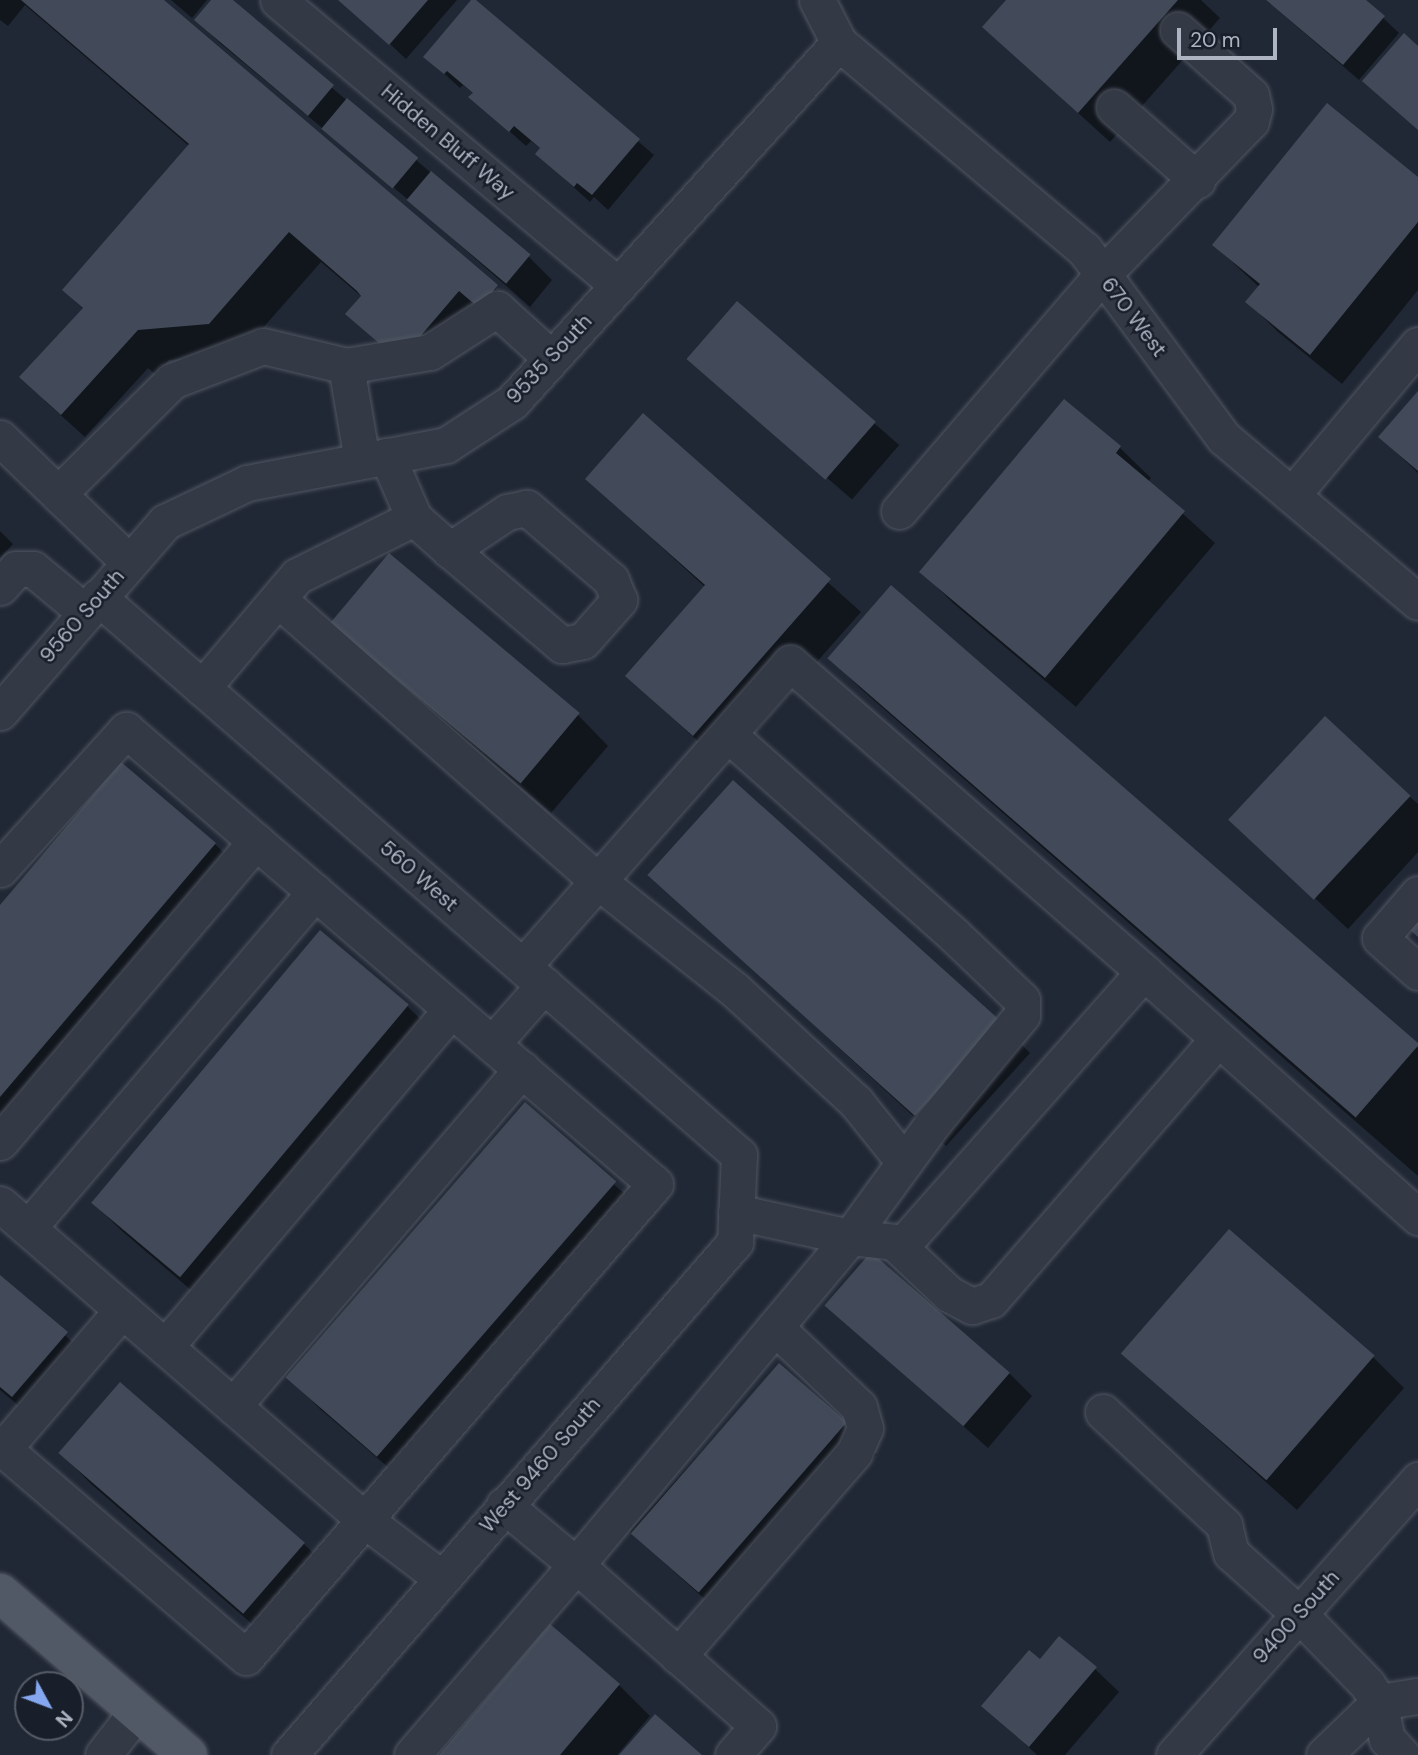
<!DOCTYPE html>
<style>
body{margin:0}
#map{position:relative;width:1418px;height:1755px;overflow:hidden;background:#212835;font-family:"DM Sans",sans-serif}
div>[style]{position:absolute}
[style*='--x']{left:calc(var(--x)*1px);top:calc(var(--y)*1px);width:calc(var(--w)*1px);rotate:calc(var(--a)*1deg)}
.shadow>*{inset:0;background:#0007;transform-origin:0 0}
.building>*{inset:0;background:#424a59;transform-origin:0 0}
.roads{filter:drop-shadow(0 0 2px #515763) drop-shadow(0 0 2px #515763)}
.minor>*{height:35px;margin:-17.5px;padding:0 17.5px;transform-origin:17.5px;border-radius:17.5px;background:#343a45}
.major>*{height:38px;margin:-19px;padding:0 19px;transform-origin:19px;border-radius:19px;background:#525966}
span{translate:-50% -50%;white-space:nowrap;text-align:center;line-height:1.15;-webkit-text-stroke:5px #191f2a;paint-order:stroke}
.street-label{font-size:21px;color:#aeb4c2}
.north{position:absolute;left:14px;top:1671px;width:70px;height:70px;box-sizing:border-box;background:#191f2a;border:2px solid #555b67;border-radius:50%;rotate:131deg;font-size:19px;font-weight:700;line-height:28px;text-align:center;color:#aeb4c2}
.north::after{content:'';display:block;margin:auto;width:24px;height:32px;background:#85a7f0;clip-path:polygon(50% 0,100% 100%,50% 72%,0 100%)}
.scale{position:absolute;left:1177px;top:28px;width:100px;height:32px;box-sizing:border-box;border:4px solid #aeb4c2;border-top:0;padding-left:9px;font-size:21px;line-height:24px;white-space:nowrap;color:#aeb4c2;-webkit-text-stroke:5px #191f2a;paint-order:stroke}
</style>
<div id="map">
<div class="shadow">
<i style="clip-path:polygon(0 0,161px 0,520px 310px,484px 314px,405px 367px,348px 314px,362px 297px,321px 262px,240px 354px,169px 360px,156px 375px,148px 368px,85px 437px,45px 401px,83px 309px,64px 290px,189px 146px,25px 5px,8px 26px,0 20px)"></i>
<i style="clip-path:polygon(171px 0,207px 0,192px 18px)"></i>
<i style="clip-path:polygon(214px 0,230px 0,529px 257px,552px 280px,530px 307px,411px 202px,220px 43px,197px 20px)"></i>
<i style="clip-path:polygon(343px 0,457px 0,406px 59px)"></i>
<i style="clip-path:polygon(473px 0,654px 155px,608px 210px,594px 197px,590px 202px,537px 154px,541px 149px,531px 141px,526px 146px,471px 97px,474px 94px,463px 85px,460px 88px,425px 56px)"></i>
<i style="clip-path:polygon(1008px 0,1201px 0,1220px 18px,1110px 142px,984px 27px)"></i>
<i style="clip-path:polygon(1266px 0,1364px 0,1399px 33px,1359px 80px)"></i>
<i style="clip-path:polygon(1418px 179px,1418px 290px,1342px 384px,1278px 332px,1248px 302px,1259px 287px,1214px 245px)"></i>
<i style="left:737px;top:304px;width:215px;height:72px;rotate:41deg"></i>
<i style="clip-path:polygon(1418px 393px,1418px 473px,1380px 437px)"></i>
<i style="clip-path:polygon(643px 416px,861px 612px,725px 766px,627px 676px,705px 587px,587px 479px)"></i>
<i style="clip-path:polygon(1120px 448px,1151px 478px,1148px 482px,1215px 543px,1076px 707px,953px 603px,922px 572px)"></i>
<i style="clip-path:polygon(0 531px,13px 544px,0 558px)"></i>
<i style="clip-path:polygon(363px 653px,578px 715px,608px 746px,551px 813px)"></i>
<i style="clip-path:polygon(830px 658px,1418px 1048px,1418px 1176px,861px 689px)"></i>
<i style="clip-path:polygon(1325px 719px,1418px 804px,1418px 852px,1348px 929px,1232px 821px)"></i>
<i style="clip-path:polygon(215px 844px,246px 875px,0 1145px,0 907px)"></i>
<i style="clip-path:polygon(650px 875px,999px 1022px,1030px 1053px,946px 1146px)"></i>
<i style="clip-path:polygon(320px 932px,408px 1007px,439px 1037px,211px 1307px,123px 1232px,92px 1202px)"></i>
<i style="clip-path:polygon(525px 1105px,646px 1213px,410px 1486px,320px 1409px,289px 1378px)"></i>
<i style="clip-path:polygon(0 1277px,97px 1364px,44px 1427px,0 1390px)"></i>
<i style="clip-path:polygon(828px 1306px,1009px 1373px,1032px 1396px,988px 1448px)"></i>
<i style="clip-path:polygon(1122px 1353px,1373px 1357px,1404px 1388px,1297px 1510px)"></i>
<i style="left:779px;top:1366px;width:132px;height:223px;rotate:42deg"></i>
<i style="clip-path:polygon(121px 1385px,304px 1544px,335px 1575px,275px 1644px,91px 1484px,61px 1453px)"></i>
<i style="clip-path:polygon(550px 1626px,619px 1685px,650px 1716px,617px 1755px,441px 1755px)"></i>
<i style="clip-path:polygon(1095px 1669px,1119px 1692px,1065px 1755px,1037px 1755px,984px 1706px)"></i>
</div>
<div class="building">
<i style="clip-path:polygon(21px 0,164px 0,498px 285px,479px 308px,459px 291px,418px 339px,380px 344px,345px 314px,361px 296px,357px 291px,289px 232px,209px 324px,138px 330px,61px 415px,19px 377px,83px 308px,62px 290px,189px 144px)"></i>
<i style="clip-path:polygon(211px 0,233px 0,334px 85px,308px 116px,194px 20px)"></i>
<i style="clip-path:polygon(338px 0,428px 0,389px 45px)"></i>
<i style="clip-path:polygon(471px 0,476px 0,640px 139px,592px 195px,577px 183px,574px 187px,535px 154px,540px 148px,514px 126px,509px 132px,468px 97px,473px 93px,447px 71px,444px 74px,423px 57px)"></i>
<i style="clip-path:polygon(1006px 0,1178px 0,1078px 113px,982px 27px)"></i>
<i style="clip-path:polygon(1266px 0,1366px 0,1385px 16px,1343px 65px)"></i>
<i style="clip-path:polygon(1404px 33px,1418px 46px,1418px 130px,1362px 81px)"></i>
<i style="left:347px;top:98px;width:93px;height:40px;rotate:40deg"></i>
<i style="clip-path:polygon(1327px 103px,1418px 177px,1418px 222px,1310px 355px,1245px 302px,1260px 284px,1212px 245px)"></i>
<i style="left:431px;top:171px;width:130px;height:38px;rotate:40deg"></i>
<i style="left:737px;top:301px;width:184px;height:77px;rotate:41deg"></i>
<i style="clip-path:polygon(1418px 391px,1418px 471px,1378px 437px)"></i>
<i style="clip-path:polygon(1064px 399px,1121px 446px,1116px 453px,1185px 511px,1045px 678px,919px 572px)"></i>
<i style="clip-path:polygon(643px 413px,831px 579px,693px 736px,625px 676px,705px 585px,585px 479px)"></i>
<i style="left:389px;top:553px;width:249px;height:92px;rotate:40deg"></i>
<i style="left:891px;top:585px;width:700px;height:97px;rotate:41deg"></i>
<i style="left:1325px;top:716px;width:117px;height:142px;rotate:43deg"></i>
<i style="clip-path:polygon(121px 762px,216px 843px,0 1097px,0 905px)"></i>
<i style="left:733px;top:780px;width:360px;height:128px;rotate:42deg"></i>
<i style="clip-path:polygon(1418px 919px,1418px 937px,1409px 929px)"></i>
<i style="left:320px;top:930px;width:116px;height:356px;rotate:40deg"></i>
<i style="left:525px;top:1102px;width:121px;height:365px;rotate:41deg"></i>
<i style="left:1229px;top:1229px;width:193px;height:165px;rotate:41deg"></i>
<i style="left:871px;top:1252px;width:184px;height:71px;rotate:41deg"></i>
<i style="clip-path:polygon(0 1275px,68px 1332px,12px 1397px,0 1387px)"></i>
<i style="left:779px;top:1363px;width:90px;height:226px;rotate:41deg"></i>
<i style="left:120px;top:1382px;width:245px;height:94px;rotate:41deg"></i>
<i style="clip-path:polygon(550px 1624px,620px 1684px,560px 1755px,439px 1755px)"></i>
<i style="clip-path:polygon(1059px 1636px,1097px 1667px,1029px 1747px,981px 1706px,1029px 1650px,1040px 1659px)"></i>
<i style="clip-path:polygon(655px 1714px,702px 1755px,619px 1755px)"></i>
</div>
<div class="roads">
<div class="minor">
<i style="--x:278;--y:0;--w:444;--a:40"></i>
<i style="--x:817;--y:0;--w:48;--a:62.9"></i>
<i style="--x:839;--y:43;--w:320;--a:40.1"></i>
<i style="--x:1084;--y:249;--w:235;--a:53.5"></i>
<i style="--x:1224;--y:438;--w:254;--a:40.2"></i>
<i style="--x:1114;--y:107;--w:111;--a:41.3"></i>
<i style="--x:346;--y:366;--w:96;--a:80.4"></i>
<i style="--x:0;--y:438;--w:179;--a:43.9"></i>
<i style="--x:58;--y:494;--w:161;--a:-44.7"></i>
<i style="--x:172;--y:381;--w:97;--a:-21"></i>
<i style="--x:263;--y:346;--w:85;--a:13.5"></i>
<i style="--x:346;--y:366;--w:85;--a:-9.5"></i>
<i style="--x:430;--y:352;--w:80;--a:-32.7"></i>
<i style="--x:497;--y:309;--w:73;--a:42.2"></i>
<i style="--x:1292;--y:495;--w:196;--a:-50"></i>
<i style="--x:899;--y:511;--w:313;--a:-49.3"></i>
<i style="--x:1103;--y:274;--w:213;--a:-46"></i>
<i style="--x:1251;--y:121;--w:12;--a:-76"></i>
<i style="--x:1254;--y:109;--w:14;--a:-102"></i>
<i style="--x:1251;--y:95;--w:98;--a:-138.3"></i>
<i style="--x:414;--y:518;--w:48;--a:41.6"></i>
<i style="--x:450;--y:550;--w:147;--a:40.3"></i>
<i style="--x:562;--y:645;--w:21;--a:-11"></i>
<i style="--x:583;--y:641;--w:55;--a:-48.7"></i>
<i style="--x:619;--y:600;--w:22;--a:-112"></i>
<i style="--x:611;--y:580;--w:111;--a:-139.4"></i>
<i style="--x:527;--y:508;--w:20;--a:169"></i>
<i style="--x:507;--y:512;--w:69;--a:146.3"></i>
<i style="--x:0;--y:587;--w:24;--a:-48"></i>
<i style="--x:16;--y:569;--w:17;--a:0"></i>
<i style="--x:33;--y:569;--w:67;--a:39.6"></i>
<i style="--x:98;--y:597;--w:850;--a:41.04"></i>
<i style="--x:739;--y:1155;--w:87;--a:92.6"></i>
<i style="--x:735;--y:1242;--w:680;--a:131"></i>
<i style="--x:278;--y:599;--w:427;--a:41.4"></i>
<i style="--x:598;--y:881;--w:175;--a:38.5"></i>
<i style="--x:735;--y:990;--w:165;--a:42.8"></i>
<i style="--x:856;--y:1102;--w:77;--a:51.3"></i>
<i style="--x:202;--y:688;--w:147;--a:-49.7"></i>
<i style="--x:297;--y:576;--w:131;--a:-26.4"></i>
<i style="--x:414;--y:518;--w:68;--a:-113.5"></i>
<i style="--x:0;--y:712;--w:252;--a:-49"></i>
<i style="--x:165;--y:522;--w:91;--a:-25.4"></i>
<i style="--x:247;--y:483;--w:203;--a:-10.8"></i>
<i style="--x:446;--y:445;--w:79;--a:-33.1"></i>
<i style="--x:512;--y:402;--w:486;--a:-47.7"></i>
<i style="--x:0;--y:869;--w:188;--a:-47.8"></i>
<i style="--x:126;--y:730;--w:697;--a:40.64"></i>
<i style="--x:655;--y:1184;--w:625;--a:130.85"></i>
<i style="--x:246;--y:1657;--w:324;--a:-139.4"></i>
<i style="--x:1418;--y:894;--w:58;--a:130.8"></i>
<i style="--x:1380;--y:938;--w:51;--a:41.8"></i>
<i style="--x:523;--y:966;--w:404;--a:-48.6"></i>
<i style="--x:790;--y:663;--w:470;--a:41.1"></i>
<i style="--x:492;--y:1044;--w:79;--a:-48.6"></i>
<i style="--x:0;--y:1142;--w:395;--a:-49.6"></i>
<i style="--x:0;--y:1204;--w:483;--a:40.9"></i>
<i style="--x:365;--y:1520;--w:96;--a:37.3"></i>
<i style="--x:736;--y:1212;--w:117;--a:12.4"></i>
<i style="--x:850;--y:1237;--w:54;--a:6.3"></i>
<i style="--x:904;--y:1243;--w:362;--a:-48.5"></i>
<i style="--x:1144;--y:972;--w:368;--a:41.8"></i>
<i style="--x:28;--y:1228;--w:442;--a:-49.5"></i>
<i style="--x:894;--y:1242;--w:76;--a:43.4"></i>
<i style="--x:949;--y:1294;--w:26;--a:28"></i>
<i style="--x:972;--y:1306;--w:20;--a:-18"></i>
<i style="--x:991;--y:1300;--w:346;--a:-49"></i>
<i style="--x:165;--y:1347;--w:443;--a:-49.7"></i>
<i style="--x:233;--y:1406;--w:444;--a:-49.4"></i>
<i style="--x:1103;--y:1412;--w:166;--a:43"></i>
<i style="--x:1224;--y:1525;--w:29;--a:76"></i>
<i style="--x:1231;--y:1553;--w:91;--a:41.9"></i>
<i style="--x:1299;--y:1614;--w:98;--a:45.8"></i>
<i style="--x:1367;--y:1684;--w:22;--a:56"></i>
<i style="--x:1379;--y:1702;--w:39;--a:-9"></i>
<i style="--x:3;--y:1449;--w:183;--a:-49.4"></i>
<i style="--x:504;--y:1505;--w:94;--a:39.8"></i>
<i style="--x:576;--y:1565;--w:427;--a:-50.1"></i>
<i style="--x:850;--y:1237;--w:141;--a:-53.9"></i>
<i style="--x:933;--y:1123;--w:140;--a:-50.5"></i>
<i style="--x:1022;--y:1015;--w:15;--a:-90"></i>
<i style="--x:1022;--y:1000;--w:95;--a:-136.3"></i>
<i style="--x:953;--y:934;--w:301;--a:-138.4"></i>
<i style="--x:678;--y:1656;--w:269;--a:-49.1"></i>
<i style="--x:854;--y:1453;--w:27;--a:-66"></i>
<i style="--x:865;--y:1428;--w:22;--a:-106"></i>
<i style="--x:859;--y:1407;--w:116;--a:-136.4"></i>
<i style="--x:103;--y:1755;--w:56;--a:-52.3"></i>
<i style="--x:412;--y:1755;--w:251;--a:-49.2"></i>
<i style="--x:576;--y:1565;--w:243;--a:41.5"></i>
<i style="--x:758;--y:1726;--w:38;--a:131"></i>
<i style="--x:1174;--y:1755;--w:368;--a:-48.4"></i>
<i style="--x:1324;--y:1755;--w:76;--a:-43.9"></i>
<i style="--x:1379;--y:1702;--w:38;--a:78"></i>
<i style="--x:1387;--y:1739;--w:22;--a:47"></i>
</div>
<div class="major">
<i style="--x:0;--y:1593;--w:248;--a:40.8"></i>
</div>
</div>
<div class="street-label">
<span style="left:448px;top:142px;rotate:40deg">Hidden Bluff Way</span>
<span style="left:1134px;top:317px;rotate:53deg">670 West</span>
<span style="left:549px;top:359px;rotate:-47deg">9535 South</span>
<span style="left:82px;top:616px;rotate:-49deg">9560 South</span>
<span style="left:419px;top:876px;rotate:41deg">560 West</span>
<span style="left:540px;top:1465px;rotate:-49deg">West 9460 South</span>
<span style="left:1296px;top:1617px;rotate:-48deg">9400 South</span>
</div>
<div class="north">N</div>
<div class="scale">20 m</div>
</div>
